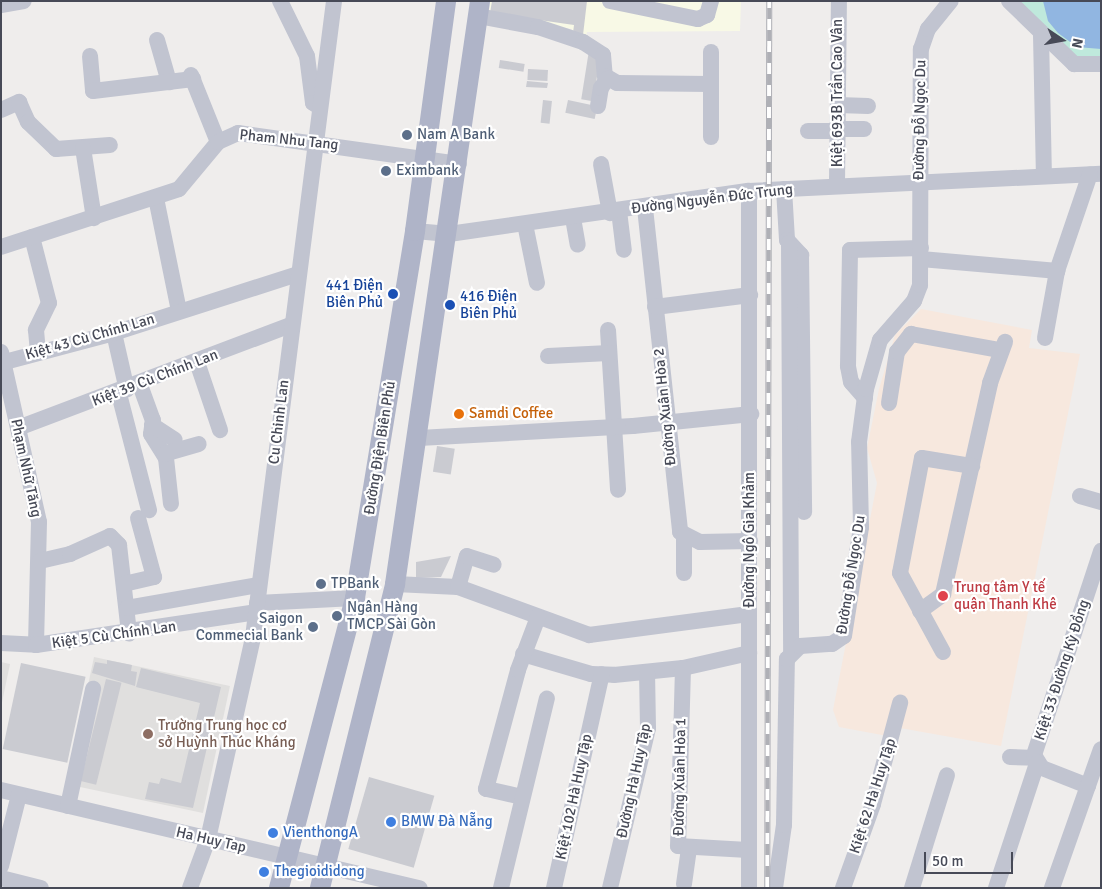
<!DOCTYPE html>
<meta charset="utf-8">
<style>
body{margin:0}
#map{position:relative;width:1102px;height:889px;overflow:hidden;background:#efedec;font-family:Signika,sans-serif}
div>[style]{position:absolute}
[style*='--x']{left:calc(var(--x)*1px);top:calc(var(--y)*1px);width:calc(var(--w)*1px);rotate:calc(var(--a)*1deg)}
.commercial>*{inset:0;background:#f8f9e6}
.education>*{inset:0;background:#e0dfde;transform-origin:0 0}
.medical>*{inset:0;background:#f7e8de}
.green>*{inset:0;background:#bfe9dc}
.water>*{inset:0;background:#91b6e1}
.building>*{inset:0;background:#cacbd1;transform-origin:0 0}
.minor>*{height:16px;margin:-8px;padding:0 8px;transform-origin:8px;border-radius:8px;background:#c1c4d0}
.major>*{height:20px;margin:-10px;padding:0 10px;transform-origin:10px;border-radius:10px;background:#afb4c8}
.rail>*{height:5.5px;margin-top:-2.75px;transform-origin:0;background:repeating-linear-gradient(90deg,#fff 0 11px,#afb0b6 0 22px);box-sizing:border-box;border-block:1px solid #afb0b6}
.dots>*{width:14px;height:14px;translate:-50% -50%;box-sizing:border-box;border:2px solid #fff;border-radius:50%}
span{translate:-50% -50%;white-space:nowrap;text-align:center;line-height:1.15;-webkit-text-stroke:4.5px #fff;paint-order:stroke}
.street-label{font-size:15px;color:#474a57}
.service-label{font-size:15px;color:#4e5e75}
.left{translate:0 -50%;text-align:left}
.right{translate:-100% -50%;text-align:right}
.transit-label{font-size:15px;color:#164399}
.food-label{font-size:15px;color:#c56008}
.health-label{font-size:15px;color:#be3a42}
.education-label{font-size:15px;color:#785e54}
.shop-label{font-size:15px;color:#366cbe}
.frame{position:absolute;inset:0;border:2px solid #474a57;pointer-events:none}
.north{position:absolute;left:1037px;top:15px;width:50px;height:50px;-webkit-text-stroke:4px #fff;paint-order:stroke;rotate:102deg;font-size:14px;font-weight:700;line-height:20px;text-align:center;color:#474a57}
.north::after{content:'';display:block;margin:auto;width:18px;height:22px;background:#474a57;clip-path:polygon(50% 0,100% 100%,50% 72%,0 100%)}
.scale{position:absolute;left:924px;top:852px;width:89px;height:22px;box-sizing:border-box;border:2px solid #474a57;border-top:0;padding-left:6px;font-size:15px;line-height:18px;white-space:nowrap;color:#474a57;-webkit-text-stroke:4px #fff;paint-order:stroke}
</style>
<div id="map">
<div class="commercial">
<i style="clip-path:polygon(490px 1px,741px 1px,740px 31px,587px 32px,586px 37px,572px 35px,572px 29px,489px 14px)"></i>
</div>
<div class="education">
<i style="left:94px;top:657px;width:139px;height:130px;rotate:12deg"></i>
<i style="clip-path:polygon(1px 662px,10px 664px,1px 707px)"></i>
</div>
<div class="medical">
<i style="clip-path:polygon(921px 309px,1032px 330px,1029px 348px,1080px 354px,1001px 746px,900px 728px,898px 738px,839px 727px,833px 710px,877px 483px,867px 448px,879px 389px,895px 335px)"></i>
</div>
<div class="green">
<i style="clip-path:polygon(1012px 1px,1101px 1px,1101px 61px,1073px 58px)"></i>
</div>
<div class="water">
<i style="clip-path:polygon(1043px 1px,1101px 1px,1101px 49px,1077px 47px,1058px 33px,1048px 21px)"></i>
</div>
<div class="building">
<i style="clip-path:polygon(492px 1px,587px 1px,583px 35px,573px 33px,574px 25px,490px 13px)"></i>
<i style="left:590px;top:44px;width:12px;height:56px;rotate:9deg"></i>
<i style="left:500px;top:60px;width:25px;height:8px;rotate:9deg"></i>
<i style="left:528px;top:69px;width:20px;height:11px;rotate:3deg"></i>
<i style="clip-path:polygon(527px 81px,548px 83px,547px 88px,526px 87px)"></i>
<i style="left:543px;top:100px;width:9px;height:23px;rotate:6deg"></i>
<i style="left:568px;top:100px;width:30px;height:13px;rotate:12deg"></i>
<i style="left:437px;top:446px;width:18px;height:26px;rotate:9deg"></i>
<i style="clip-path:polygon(451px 556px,441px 577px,416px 578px,416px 562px)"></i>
<i style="clip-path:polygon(107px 660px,132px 665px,131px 671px,137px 672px,135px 686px,92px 673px,95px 662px,107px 664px)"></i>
<i style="left:21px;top:663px;width:66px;height:88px;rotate:12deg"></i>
<i style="clip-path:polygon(141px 668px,221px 687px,193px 808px,145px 799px,149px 782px,159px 784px,161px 778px,181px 783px,200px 703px,136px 687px)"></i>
<i style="left:106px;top:679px;width:16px;height:105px;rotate:14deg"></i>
<i style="left:369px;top:777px;width:68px;height:75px;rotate:16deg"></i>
</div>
<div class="minor">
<i style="--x:280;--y:1;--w:61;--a:63.9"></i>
<i style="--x:307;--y:56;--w:47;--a:82.7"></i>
<i style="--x:313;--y:103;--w:6;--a:31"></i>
<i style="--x:610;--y:1;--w:90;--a:11.6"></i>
<i style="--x:698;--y:19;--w:10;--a:-24"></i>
<i style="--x:707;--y:15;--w:15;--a:-74"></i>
<i style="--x:1009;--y:1;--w:91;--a:44.1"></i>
<i style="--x:1074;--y:64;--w:27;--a:0"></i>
<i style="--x:1;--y:5;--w:23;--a:-10"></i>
<i style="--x:478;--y:16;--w:61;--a:10.4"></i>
<i style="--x:538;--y:27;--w:47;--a:18.4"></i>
<i style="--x:583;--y:42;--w:24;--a:33"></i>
<i style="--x:603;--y:55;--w:21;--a:85"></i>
<i style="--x:605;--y:76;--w:14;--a:30"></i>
<i style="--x:617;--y:83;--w:93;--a:0.6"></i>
<i style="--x:1041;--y:35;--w:140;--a:88.8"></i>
<i style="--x:157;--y:40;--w:44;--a:74.1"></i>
<i style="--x:90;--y:56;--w:35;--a:85"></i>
<i style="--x:93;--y:91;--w:101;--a:-6.8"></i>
<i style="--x:191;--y:75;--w:72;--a:68.1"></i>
<i style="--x:838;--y:105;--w:30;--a:2"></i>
<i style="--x:598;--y:106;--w:18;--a:-81"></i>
<i style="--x:601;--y:88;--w:11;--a:-56"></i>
<i style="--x:1;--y:110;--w:20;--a:-24"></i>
<i style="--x:19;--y:102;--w:22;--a:66"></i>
<i style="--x:28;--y:122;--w:39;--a:44"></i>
<i style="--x:56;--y:149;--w:54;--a:-4.2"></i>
<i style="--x:838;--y:129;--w:26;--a:0"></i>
<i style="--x:808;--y:131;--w:30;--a:0"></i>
<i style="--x:711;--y:137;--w:85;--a:-90"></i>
<i style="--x:83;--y:148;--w:71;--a:81.1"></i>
<i style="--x:601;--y:164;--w:50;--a:79.6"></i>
<i style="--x:837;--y:185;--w:184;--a:-89.4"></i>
<i style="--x:784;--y:189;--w:51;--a:86.6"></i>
<i style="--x:787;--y:240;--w:21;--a:47"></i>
<i style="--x:801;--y:255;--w:257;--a:89.3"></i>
<i style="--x:156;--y:198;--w:115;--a:78.5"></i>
<i style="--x:645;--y:208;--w:326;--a:83.8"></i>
<i style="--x:680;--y:532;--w:22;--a:27"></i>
<i style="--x:700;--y:542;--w:50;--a:-1.1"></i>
<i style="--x:619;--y:211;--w:39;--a:83"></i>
<i style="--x:573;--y:218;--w:27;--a:80"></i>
<i style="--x:525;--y:224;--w:60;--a:78.5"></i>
<i style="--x:415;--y:231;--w:34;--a:5"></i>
<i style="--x:449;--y:234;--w:303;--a:-8.2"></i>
<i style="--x:749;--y:191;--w:352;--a:-2.8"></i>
<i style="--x:32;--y:237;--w:68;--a:75.6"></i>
<i style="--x:49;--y:303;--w:30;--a:116"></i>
<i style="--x:36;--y:330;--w:23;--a:85"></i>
<i style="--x:789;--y:243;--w:408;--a:89.7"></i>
<i style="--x:1;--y:247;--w:187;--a:-18"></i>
<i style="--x:179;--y:189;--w:61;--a:-50.3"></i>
<i style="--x:218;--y:142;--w:22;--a:-24"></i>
<i style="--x:238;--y:133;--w:223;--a:8"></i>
<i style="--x:921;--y:259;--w:137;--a:5"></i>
<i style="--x:1057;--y:271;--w:102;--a:-71.2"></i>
<i style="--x:655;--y:307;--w:96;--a:-7.2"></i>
<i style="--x:608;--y:330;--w:160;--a:86.4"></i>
<i style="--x:114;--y:333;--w:58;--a:77.2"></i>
<i style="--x:1045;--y:338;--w:68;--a:-79.8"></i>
<i style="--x:1;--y:352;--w:174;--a:77.4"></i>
<i style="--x:39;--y:522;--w:123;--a:91.4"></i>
<i style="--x:548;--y:356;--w:61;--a:-2.8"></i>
<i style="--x:197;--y:362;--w:72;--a:71.3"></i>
<i style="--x:1;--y:363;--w:117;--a:-14.9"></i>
<i style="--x:114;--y:333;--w:193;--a:-17.8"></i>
<i style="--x:140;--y:385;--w:37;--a:70"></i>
<i style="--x:153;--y:420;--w:14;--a:98"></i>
<i style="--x:151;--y:434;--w:28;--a:58"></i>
<i style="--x:166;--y:458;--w:46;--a:83.8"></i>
<i style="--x:119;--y:394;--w:120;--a:75.5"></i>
<i style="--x:865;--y:398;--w:21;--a:-131"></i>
<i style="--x:851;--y:382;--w:16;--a:-101"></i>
<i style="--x:848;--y:366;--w:116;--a:-89"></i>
<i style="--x:850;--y:250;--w:71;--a:-1.6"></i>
<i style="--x:889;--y:403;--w:52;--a:-81.1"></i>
<i style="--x:897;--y:352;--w:23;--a:-52"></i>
<i style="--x:911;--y:334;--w:89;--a:10.3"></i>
<i style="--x:152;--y:425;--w:27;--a:33"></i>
<i style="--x:18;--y:428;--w:292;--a:-20.7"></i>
<i style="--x:419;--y:438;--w:214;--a:-3.2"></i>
<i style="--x:633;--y:426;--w:119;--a:-5.8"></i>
<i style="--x:164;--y:454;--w:36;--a:-16"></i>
<i style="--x:1080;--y:496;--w:22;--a:16"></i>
<i style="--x:684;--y:537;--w:36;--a:90"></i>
<i style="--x:40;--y:561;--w:31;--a:-13"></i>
<i style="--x:70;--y:554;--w:44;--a:-24.2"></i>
<i style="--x:110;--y:536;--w:13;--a:45"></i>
<i style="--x:119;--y:545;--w:89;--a:83.5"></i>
<i style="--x:124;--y:584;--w:31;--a:-13"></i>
<i style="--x:154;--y:577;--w:61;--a:-105.2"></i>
<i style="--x:395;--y:584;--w:63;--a:2.7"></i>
<i style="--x:458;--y:587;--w:140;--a:20.1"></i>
<i style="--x:589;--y:635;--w:161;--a:-7.5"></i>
<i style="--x:458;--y:587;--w:32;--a:-74"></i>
<i style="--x:467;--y:556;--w:28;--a:18"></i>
<i style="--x:257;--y:603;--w:98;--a:-2.9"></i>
<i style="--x:127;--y:608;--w:134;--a:-9.9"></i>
<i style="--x:920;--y:611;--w:29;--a:-36"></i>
<i style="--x:943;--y:594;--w:216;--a:-77.4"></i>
<i style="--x:990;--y:383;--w:44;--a:-69.9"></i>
<i style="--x:1;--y:643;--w:35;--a:3"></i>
<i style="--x:36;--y:645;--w:222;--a:-8.5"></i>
<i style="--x:943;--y:652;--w:90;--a:-118.6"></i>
<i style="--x:900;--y:573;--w:117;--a:-79.2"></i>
<i style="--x:922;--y:458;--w:51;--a:9.1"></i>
<i style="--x:523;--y:654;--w:71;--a:16.4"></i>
<i style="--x:591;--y:674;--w:23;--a:2"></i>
<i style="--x:614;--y:675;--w:69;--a:-5.8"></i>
<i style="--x:683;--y:668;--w:68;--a:-12.8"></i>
<i style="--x:683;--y:668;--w:178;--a:91.6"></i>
<i style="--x:678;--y:846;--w:70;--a:3.3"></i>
<i style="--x:1010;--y:757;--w:25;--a:2"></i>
<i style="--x:1088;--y:786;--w:49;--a:-158.6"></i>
<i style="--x:1042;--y:768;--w:15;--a:-122"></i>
<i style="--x:1034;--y:755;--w:215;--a:-71.8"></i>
<i style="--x:1;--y:790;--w:430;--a:13.2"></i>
<i style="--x:522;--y:797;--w:37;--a:-167"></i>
<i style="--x:486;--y:789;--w:123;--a:-74.9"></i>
<i style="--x:518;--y:670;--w:57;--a:-69.3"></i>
<i style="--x:68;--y:806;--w:120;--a:-77.9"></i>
<i style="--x:1;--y:866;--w:73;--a:-75.8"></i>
<i style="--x:1;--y:878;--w:41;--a:14"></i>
<i style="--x:684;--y:884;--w:37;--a:-82"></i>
<i style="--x:190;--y:888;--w:52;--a:-69.8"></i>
<i style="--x:208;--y:839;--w:207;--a:-77.4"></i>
<i style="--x:253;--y:637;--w:641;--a:-82.74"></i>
<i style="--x:501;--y:888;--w:195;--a:-76.4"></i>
<i style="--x:554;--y:888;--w:219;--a:-77.4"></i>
<i style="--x:610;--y:888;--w:164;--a:-76.6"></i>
<i style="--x:648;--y:728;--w:56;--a:-91"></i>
<i style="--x:749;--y:888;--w:697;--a:-90"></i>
<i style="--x:775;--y:888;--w:64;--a:-81.9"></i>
<i style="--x:784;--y:825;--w:166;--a:-89"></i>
<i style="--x:787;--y:659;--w:18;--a:-45"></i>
<i style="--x:800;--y:646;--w:32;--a:-4"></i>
<i style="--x:832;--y:644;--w:14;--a:-34"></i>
<i style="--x:844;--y:636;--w:110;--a:-81.1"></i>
<i style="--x:861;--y:527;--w:85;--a:-91.3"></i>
<i style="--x:859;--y:442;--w:53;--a:-82.5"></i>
<i style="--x:866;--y:389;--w:51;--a:-74.1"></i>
<i style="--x:880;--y:340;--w:52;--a:-48.9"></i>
<i style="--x:914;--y:301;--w:17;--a:-69"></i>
<i style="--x:920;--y:285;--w:236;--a:-89.8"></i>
<i style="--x:921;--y:49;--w:21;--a:-71"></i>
<i style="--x:928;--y:29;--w:36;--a:-51"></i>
<i style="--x:843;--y:888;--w:89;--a:-70.3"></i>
<i style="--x:873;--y:804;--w:105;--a:-75"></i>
<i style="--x:912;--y:888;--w:118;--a:-72.8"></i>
<i style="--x:996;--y:888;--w:132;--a:-71.8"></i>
<i style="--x:1052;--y:888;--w:147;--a:-70.6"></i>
</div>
<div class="major">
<i style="--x:279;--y:888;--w:300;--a:-75.3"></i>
<i style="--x:355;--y:598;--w:372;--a:-80.7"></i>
<i style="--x:415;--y:231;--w:232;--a:-82.3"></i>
<i style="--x:320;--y:888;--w:313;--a:-76.1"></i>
<i style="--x:395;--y:584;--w:589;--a:-81.7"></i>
</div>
<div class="rail">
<i style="--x:767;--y:888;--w:887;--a:-89.87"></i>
</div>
<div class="dots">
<i style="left:407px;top:135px;background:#5c6f8a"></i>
<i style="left:386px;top:171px;background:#5c6f8a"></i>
<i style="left:393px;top:294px;background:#1a4fb4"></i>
<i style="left:450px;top:305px;background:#1a4fb4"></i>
<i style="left:459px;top:414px;background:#e8710a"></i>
<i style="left:321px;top:584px;background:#5c6f8a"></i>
<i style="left:943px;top:596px;background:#e0444e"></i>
<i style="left:337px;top:616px;background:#5c6f8a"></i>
<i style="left:313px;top:627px;background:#5c6f8a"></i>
<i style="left:148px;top:734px;background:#8d6e63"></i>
<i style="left:391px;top:822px;background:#3f7fe0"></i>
<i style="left:273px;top:833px;background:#3f7fe0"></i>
<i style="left:264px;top:872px;background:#3f7fe0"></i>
</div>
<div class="street-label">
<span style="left:838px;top:93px;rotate:-90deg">Kiệt 693B Trần Cao Vân</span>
<span style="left:920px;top:120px;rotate:-89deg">Đường Đỗ Ngọc Du</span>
<span style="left:289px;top:140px;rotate:6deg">Pham Nhu Tang</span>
<span style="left:712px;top:199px;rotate:-7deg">Đường Nguyễn Đức Trung</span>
<span style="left:90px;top:337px;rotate:-16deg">Kiệt 43 Cù Chính Lan</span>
<span style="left:155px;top:378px;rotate:-21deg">Kiệt 39 Cù Chính Lan</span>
<span style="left:665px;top:407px;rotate:-96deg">Đường Xuân Hòa 2</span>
<span style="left:279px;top:422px;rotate:-83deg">Cu Chinh Lan</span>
<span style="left:380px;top:448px;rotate:-81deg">Đường Điện Biên Phủ</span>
<span style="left:26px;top:468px;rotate:78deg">Phạm Nhữ Tăng</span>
<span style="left:750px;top:540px;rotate:-90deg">Đường Ngô Gia Khảm</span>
<span style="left:851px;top:575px;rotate:-81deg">Đường Đỗ Ngọc Du</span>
<span style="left:114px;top:635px;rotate:-8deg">Kiệt 5 Cù Chính Lan</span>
<span style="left:1062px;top:670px;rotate:-72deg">Kiệt 33 Đường Kỳ Đồng</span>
<span style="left:680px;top:777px;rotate:-89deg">Đường Xuân Hòa 1</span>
<span style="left:634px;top:781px;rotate:-78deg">Đường Hà Huy Tập</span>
<span style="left:873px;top:796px;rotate:-72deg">Kiệt 62 Hà Huy Tập</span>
<span style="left:574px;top:797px;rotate:-78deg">Kiệt 102 Hà Huy Tập</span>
<span style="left:211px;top:840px;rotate:13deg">Ha Huy Tap</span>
</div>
<div class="service-label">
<span class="left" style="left:417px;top:135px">Nam A Bank</span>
<span class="left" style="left:396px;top:171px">Eximbank</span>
<span class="left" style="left:331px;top:584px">TPBank</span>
<span class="left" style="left:347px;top:616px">Ngân Hàng<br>TMCP Sài Gòn</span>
<span class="right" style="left:303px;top:627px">Saigon<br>Commecial Bank</span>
</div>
<div class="transit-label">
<span class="right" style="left:383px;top:294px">441 Điện<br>Biên Phủ</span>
<span class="left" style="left:460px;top:305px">416 Điện<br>Biên Phủ</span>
</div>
<div class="food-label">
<span class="left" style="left:469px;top:414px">Samdi Coffee</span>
</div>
<div class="health-label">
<span class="left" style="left:954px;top:596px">Trung tâm Y tế<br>quận Thanh Khê</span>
</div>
<div class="education-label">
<span class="left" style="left:158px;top:734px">Trường Trung học cơ<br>sở Huỳnh Thúc Kháng</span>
</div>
<div class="shop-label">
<span class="left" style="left:401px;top:822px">BMW Đà Nẵng</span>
<span class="left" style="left:283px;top:833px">VienthongA</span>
<span class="left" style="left:274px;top:872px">Thegioididong</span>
</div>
<div class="frame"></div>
<div class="north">N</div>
<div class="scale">50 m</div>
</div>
